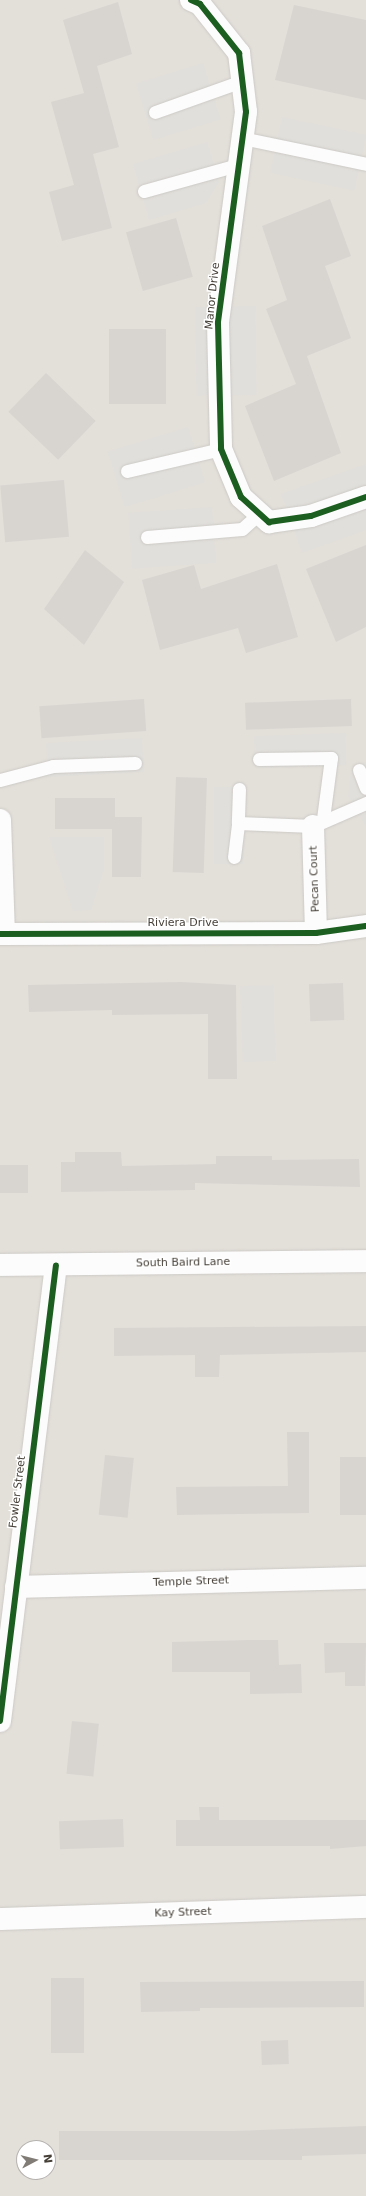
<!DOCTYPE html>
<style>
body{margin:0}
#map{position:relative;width:366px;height:2196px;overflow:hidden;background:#f0eeea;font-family:"DejaVu Sans",sans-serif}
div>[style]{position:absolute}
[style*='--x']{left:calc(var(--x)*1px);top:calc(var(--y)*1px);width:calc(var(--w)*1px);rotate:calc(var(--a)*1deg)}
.residential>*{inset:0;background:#e3dfd9}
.parking>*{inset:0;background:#e1dfdb;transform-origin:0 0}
.building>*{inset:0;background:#d8d5d1;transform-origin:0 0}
.roads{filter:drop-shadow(0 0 1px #cccac6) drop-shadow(0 0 1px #cccac6)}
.service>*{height:13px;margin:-6.5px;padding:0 6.5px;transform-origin:6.5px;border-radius:6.5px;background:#fdfcfc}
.minor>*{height:22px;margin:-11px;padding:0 11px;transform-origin:11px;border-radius:11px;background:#fdfcfc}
.cycleway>*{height:6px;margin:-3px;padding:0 3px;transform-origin:3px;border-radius:3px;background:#1b5e20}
span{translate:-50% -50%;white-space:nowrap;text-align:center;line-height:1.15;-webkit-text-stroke:3px #fff;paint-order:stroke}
.street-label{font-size:11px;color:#453f37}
.north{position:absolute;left:16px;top:2140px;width:40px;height:40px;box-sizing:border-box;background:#fff;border:1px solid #b5b2af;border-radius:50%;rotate:83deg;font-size:11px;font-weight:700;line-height:16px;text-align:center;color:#453f37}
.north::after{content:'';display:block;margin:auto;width:14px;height:18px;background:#817c76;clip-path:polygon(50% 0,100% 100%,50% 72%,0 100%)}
</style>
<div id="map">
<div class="residential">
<i style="clip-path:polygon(evenodd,0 0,366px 0,366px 2196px,0 2196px,0 0,24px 2148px,48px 2148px,48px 2172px,24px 2172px,24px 2148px)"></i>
</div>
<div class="parking">
<i style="left:203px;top:63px;width:59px;height:70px;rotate:73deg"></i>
<i style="left:282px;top:117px;width:86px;height:57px;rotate:12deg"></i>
<i style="clip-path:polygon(207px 142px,219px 182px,206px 203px,149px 220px,133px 164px)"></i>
<i style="left:255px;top:306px;width:89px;height:60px;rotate:89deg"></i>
<i style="left:188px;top:427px;width:58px;height:84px;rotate:73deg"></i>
<i style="clip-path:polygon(366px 464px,366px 530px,302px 553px,281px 494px)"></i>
<i style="left:212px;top:507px;width:56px;height:84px;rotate:86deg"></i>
<i style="left:345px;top:733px;width:32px;height:91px;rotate:88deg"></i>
<i style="left:142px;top:738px;width:34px;height:96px;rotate:87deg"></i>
<i style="clip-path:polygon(366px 762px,366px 827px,348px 796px,351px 770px)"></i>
<i style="left:214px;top:787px;width:29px;height:77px"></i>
<i style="clip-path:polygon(49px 837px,104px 837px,104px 868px,91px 910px,73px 911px)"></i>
<i style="left:273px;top:985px;width:76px;height:33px;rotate:88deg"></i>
</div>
<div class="building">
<i style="clip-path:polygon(118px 2px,132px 54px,97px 66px,119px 147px,93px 154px,112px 228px,62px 241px,49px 192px,74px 185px,51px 102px,84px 93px,63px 20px)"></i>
<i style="clip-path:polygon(294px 5px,366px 20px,366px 100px,275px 80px)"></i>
<i style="clip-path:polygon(330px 199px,351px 256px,325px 266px,351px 338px,307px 356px,341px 453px,274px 481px,245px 406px,296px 384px,266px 309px,287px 300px,262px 226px)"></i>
<i style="left:176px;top:218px;width:61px;height:52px;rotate:74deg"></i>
<i style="left:166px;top:329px;width:75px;height:57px;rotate:90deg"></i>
<i style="left:46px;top:373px;width:69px;height:54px;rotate:44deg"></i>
<i style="left:64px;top:480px;width:57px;height:64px;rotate:85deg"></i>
<i style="clip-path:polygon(366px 545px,366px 627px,336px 642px,306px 569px)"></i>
<i style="clip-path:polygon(85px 550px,124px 582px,84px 645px,44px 609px)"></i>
<i style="clip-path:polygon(277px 564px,298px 637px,246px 653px,238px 628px,160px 650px,142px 580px,194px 565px,201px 589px)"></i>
<i style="left:144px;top:699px;width:32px;height:105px;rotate:86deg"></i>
<i style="left:351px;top:699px;width:27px;height:106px;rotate:88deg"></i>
<i style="left:176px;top:777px;width:31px;height:95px;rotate:2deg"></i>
<i style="clip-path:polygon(55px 798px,115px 798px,115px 817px,142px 817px,141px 877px,112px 877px,112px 829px,55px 829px)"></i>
<i style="clip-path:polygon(181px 982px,236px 985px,237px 1079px,208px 1079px,208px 1014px,112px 1015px,112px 1010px,29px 1012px,28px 985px)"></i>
<i style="left:343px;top:983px;width:37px;height:34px;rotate:88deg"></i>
<i style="clip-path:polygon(75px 1152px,121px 1152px,122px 1166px,216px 1164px,216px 1156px,272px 1156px,272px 1160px,359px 1159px,360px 1187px,195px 1183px,195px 1190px,61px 1192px,61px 1162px,75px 1162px)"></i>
<i style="left:0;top:1165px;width:28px;height:28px"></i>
<i style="clip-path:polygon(366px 1326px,366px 1352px,220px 1355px,219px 1377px,195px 1377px,195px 1355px,114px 1356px,114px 1328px)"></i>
<i style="clip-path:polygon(287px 1432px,309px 1432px,309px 1513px,177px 1515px,176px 1487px,288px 1486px)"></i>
<i style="left:105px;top:1455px;width:29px;height:60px;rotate:6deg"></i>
<i style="left:340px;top:1457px;width:26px;height:58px"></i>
<i style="clip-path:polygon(249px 1640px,278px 1640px,279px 1665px,301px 1664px,302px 1693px,250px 1694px,250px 1672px,172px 1672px,172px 1642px)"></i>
<i style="clip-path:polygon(324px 1643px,366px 1643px,365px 1686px,345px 1686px,345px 1672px,325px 1673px)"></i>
<i style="left:72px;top:1721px;width:27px;height:53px;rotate:6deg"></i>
<i style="clip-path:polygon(199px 1807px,219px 1807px,219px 1820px,366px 1820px,366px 1846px,330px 1849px,330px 1846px,176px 1846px,176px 1820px,200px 1820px)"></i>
<i style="left:123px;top:1819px;width:28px;height:64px;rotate:88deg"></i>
<i style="left:51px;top:1978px;width:33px;height:75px"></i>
<i style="clip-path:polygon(364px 1981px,364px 2007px,200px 2008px,200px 2011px,141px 2012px,140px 1982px)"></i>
<i style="left:288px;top:2040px;width:24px;height:27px;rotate:88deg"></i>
<i style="clip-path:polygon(366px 2126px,366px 2154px,302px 2156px,302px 2160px,59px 2160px,59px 2131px,235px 2131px)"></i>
</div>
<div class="roads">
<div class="service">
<i style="--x:155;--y:112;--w:92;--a:-19.6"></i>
<i style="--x:242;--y:138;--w:127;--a:11.8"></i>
<i style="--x:144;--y:191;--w:98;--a:-15.5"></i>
<i style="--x:127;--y:471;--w:97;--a:-13.2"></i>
<i style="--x:147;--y:537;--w:95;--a:-4.8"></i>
<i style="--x:242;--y:529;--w:24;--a:-42"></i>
<i style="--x:259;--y:759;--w:72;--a:-0.8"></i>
<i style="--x:331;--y:758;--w:62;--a:97.5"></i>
<i style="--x:359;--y:770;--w:19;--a:69"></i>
<i style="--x:0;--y:780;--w:55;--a:-14.8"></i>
<i style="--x:53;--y:766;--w:82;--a:-2.1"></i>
<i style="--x:239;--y:789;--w:34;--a:92"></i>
<i style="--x:238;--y:823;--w:75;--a:2.3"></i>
<i style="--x:313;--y:826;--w:58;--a:-23.5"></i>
<i style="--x:234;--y:857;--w:34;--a:-83"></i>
</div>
<div class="minor">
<i style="--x:191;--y:0;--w:10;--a:24"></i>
<i style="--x:200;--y:4;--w:63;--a:51.5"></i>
<i style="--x:239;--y:53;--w:59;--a:83.2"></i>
<i style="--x:246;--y:112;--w:213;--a:97.6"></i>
<i style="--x:218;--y:323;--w:126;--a:88.6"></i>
<i style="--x:221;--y:449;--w:52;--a:67.4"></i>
<i style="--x:241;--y:497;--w:38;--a:42"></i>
<i style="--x:269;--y:522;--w:42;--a:-8.1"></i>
<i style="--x:311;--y:516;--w:58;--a:-19.1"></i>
<i style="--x:0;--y:820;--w:114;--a:88"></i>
<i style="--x:313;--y:826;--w:107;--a:88.4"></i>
<i style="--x:0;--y:934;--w:316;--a:-0.2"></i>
<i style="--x:316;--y:933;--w:50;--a:-8"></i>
<i style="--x:0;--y:1265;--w:366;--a:-0.6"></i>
<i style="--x:16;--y:1587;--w:350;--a:-1.5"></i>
<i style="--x:0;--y:1721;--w:459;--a:-83"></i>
<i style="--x:0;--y:1919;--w:366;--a:-1.9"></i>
</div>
</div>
<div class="cycleway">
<i style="--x:191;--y:0;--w:10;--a:24"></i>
<i style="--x:200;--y:4;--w:63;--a:51.5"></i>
<i style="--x:239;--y:53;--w:59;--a:83.2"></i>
<i style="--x:246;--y:112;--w:213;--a:97.6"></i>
<i style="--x:218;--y:323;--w:126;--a:88.6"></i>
<i style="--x:221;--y:449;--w:52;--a:67.4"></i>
<i style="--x:241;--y:497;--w:38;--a:42"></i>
<i style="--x:269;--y:522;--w:42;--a:-8.1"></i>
<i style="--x:311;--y:516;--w:58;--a:-19.1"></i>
<i style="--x:0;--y:934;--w:316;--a:-0.2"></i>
<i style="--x:316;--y:933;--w:50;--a:-8"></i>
<i style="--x:0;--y:1721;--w:459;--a:-83"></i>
</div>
<div class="street-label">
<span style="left:213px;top:296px;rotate:-84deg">Manor Drive</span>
<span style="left:315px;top:879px;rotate:-92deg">Pecan Court</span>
<span style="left:183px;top:923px">Riviera Drive</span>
<span style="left:183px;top:1263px;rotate:-1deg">South Baird Lane</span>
<span style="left:18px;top:1492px;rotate:-83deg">Fowler Street</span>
<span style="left:191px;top:1582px;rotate:-2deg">Temple Street</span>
<span style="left:183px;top:1913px;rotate:-2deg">Kay Street</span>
</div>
<div class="north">N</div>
</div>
